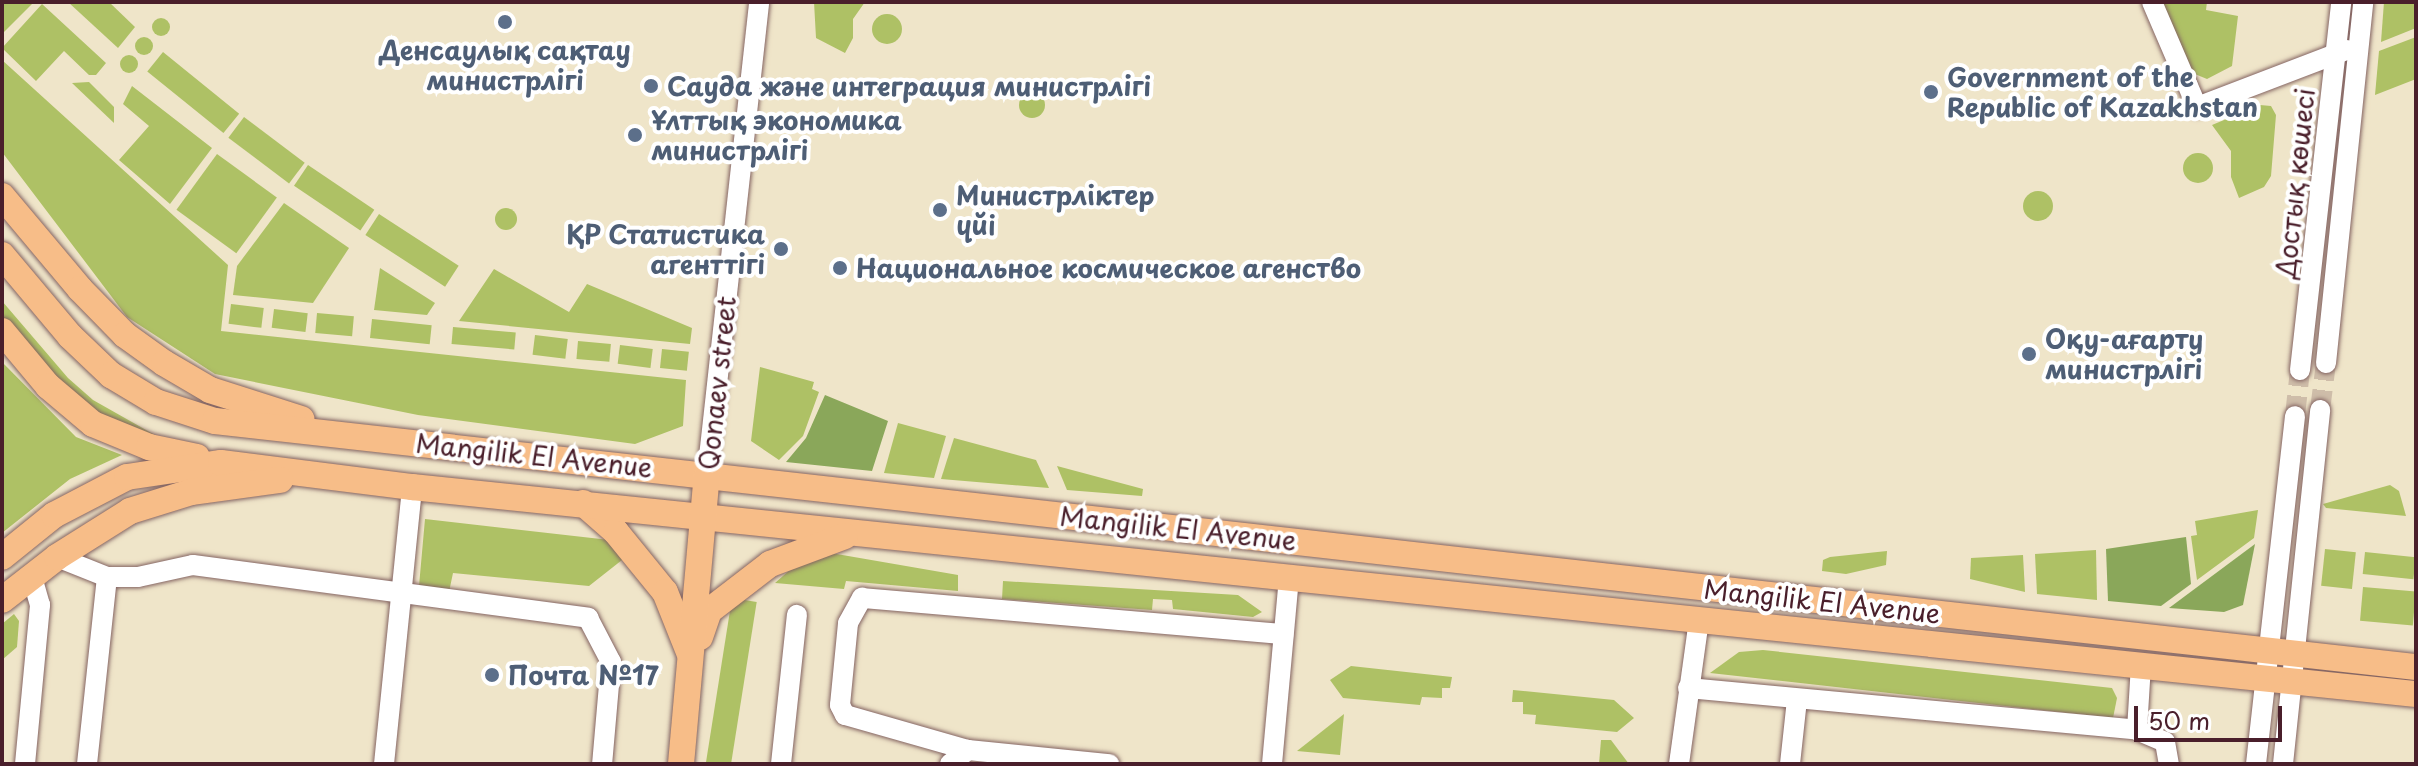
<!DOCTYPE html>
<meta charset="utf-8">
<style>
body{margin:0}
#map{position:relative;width:2418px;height:766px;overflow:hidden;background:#efe5c9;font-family:"Playpen Sans",sans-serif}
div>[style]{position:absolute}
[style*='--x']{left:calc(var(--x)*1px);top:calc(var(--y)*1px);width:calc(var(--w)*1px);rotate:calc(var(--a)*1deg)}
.green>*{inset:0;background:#aec165;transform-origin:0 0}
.round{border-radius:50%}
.forest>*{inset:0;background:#8aa75a}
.minor-tunnel>*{height:20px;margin-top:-10px;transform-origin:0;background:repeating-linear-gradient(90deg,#cebda9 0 20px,transparent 0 30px)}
.roads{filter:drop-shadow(0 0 2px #846462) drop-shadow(0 0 2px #846462)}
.minor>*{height:20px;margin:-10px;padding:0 10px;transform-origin:10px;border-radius:10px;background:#fff}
.major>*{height:26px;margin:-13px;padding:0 13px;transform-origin:13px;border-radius:13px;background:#f7bd88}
.dots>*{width:22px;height:22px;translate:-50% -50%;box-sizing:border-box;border:4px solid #fff;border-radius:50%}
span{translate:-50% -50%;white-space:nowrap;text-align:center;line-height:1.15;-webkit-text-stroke:8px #fff;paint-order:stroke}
.service-label{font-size:26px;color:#4e5e75;font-weight:700}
.left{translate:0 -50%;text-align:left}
.right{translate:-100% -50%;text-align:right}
.street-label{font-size:26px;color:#4a1f2b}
.frame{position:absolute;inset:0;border:4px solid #4a1f2b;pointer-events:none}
.scale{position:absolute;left:2134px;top:706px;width:148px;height:36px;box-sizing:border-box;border:4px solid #4a1f2b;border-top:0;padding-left:10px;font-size:24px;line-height:28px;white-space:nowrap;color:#4a1f2b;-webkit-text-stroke:6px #fff;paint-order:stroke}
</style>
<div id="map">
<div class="green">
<i style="clip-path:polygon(2px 2px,34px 2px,2px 34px)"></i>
<i style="clip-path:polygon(68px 2px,109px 2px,135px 27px,118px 48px)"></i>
<i style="clip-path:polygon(814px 2px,865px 2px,853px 19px,853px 38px,845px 53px,816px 38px)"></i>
<i style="clip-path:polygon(2160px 2px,2207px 2px,2206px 10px,2238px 16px,2232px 66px,2207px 79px,2190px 72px)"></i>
<i style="clip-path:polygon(2384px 2px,2415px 2px,2416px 28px,2381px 42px)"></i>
<i style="clip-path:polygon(42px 4px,106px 63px,96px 75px,89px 75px,64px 51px,36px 81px,2px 48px)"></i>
<i class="round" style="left:872px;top:14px;width:30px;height:30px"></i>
<i class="round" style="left:152px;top:18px;width:18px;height:18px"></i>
<i class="round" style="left:135px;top:37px;width:18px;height:18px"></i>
<i style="clip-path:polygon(2416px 37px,2416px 79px,2375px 95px,2379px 51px)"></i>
<i style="left:163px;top:52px;width:98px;height:25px;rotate:39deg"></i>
<i class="round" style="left:120px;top:55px;width:18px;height:18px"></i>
<i style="clip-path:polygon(2px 60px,228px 265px,221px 331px,686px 380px,683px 426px,635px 444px,418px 415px,215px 374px,127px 317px,2px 152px)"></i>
<i style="clip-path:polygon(89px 82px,114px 107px,114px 123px,72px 83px)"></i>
<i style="clip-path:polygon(132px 86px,212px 148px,170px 204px,119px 160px,149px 126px,123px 104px)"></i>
<i class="round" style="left:1019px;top:92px;width:26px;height:26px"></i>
<i style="clip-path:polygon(2260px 105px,2271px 106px,2276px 115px,2271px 176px,2264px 187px,2239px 198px,2231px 177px,2231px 151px,2212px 125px)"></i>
<i style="left:244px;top:117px;width:76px;height:26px;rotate:37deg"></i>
<i class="round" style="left:2183px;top:153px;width:30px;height:30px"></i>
<i style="left:217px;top:154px;width:74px;height:69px;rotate:36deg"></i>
<i style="left:308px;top:165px;width:80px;height:25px;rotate:34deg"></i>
<i class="round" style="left:2023px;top:191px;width:30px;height:30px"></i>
<i style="clip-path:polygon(284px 203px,349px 248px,313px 303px,233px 295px,237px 266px)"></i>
<i class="round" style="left:495px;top:208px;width:22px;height:22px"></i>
<i style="left:379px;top:214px;width:95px;height:25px;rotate:33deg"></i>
<i style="clip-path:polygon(380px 268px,435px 303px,427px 315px,374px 310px)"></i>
<i style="clip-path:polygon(494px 269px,569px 312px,587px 284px,692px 328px,690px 344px,459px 321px)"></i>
<i style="clip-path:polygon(2px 301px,68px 378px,93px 400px,162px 439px,86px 409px,2px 320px)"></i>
<i style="left:231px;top:304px;width:33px;height:20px;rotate:7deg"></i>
<i style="left:274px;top:309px;width:34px;height:19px;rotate:7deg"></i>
<i style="left:317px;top:313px;width:37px;height:20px;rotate:5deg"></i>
<i style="left:372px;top:319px;width:60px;height:19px;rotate:6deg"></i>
<i style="left:453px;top:327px;width:63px;height:17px;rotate:5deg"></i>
<i style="left:535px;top:335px;width:33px;height:20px;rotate:7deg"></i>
<i style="left:578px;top:341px;width:33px;height:18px;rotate:5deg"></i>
<i style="left:620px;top:345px;width:33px;height:19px;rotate:7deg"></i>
<i style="left:662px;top:349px;width:27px;height:19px;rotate:6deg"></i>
<i style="clip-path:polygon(2px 362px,76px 437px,122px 455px,70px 479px,2px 533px)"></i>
<i style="clip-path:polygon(760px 367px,814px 382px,812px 389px,819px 392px,803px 436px,779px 460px,751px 441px)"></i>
<i style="clip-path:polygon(898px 423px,946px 436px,934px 478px,884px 473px)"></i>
<i style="clip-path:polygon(954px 438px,1036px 460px,1049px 488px,941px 479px)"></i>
<i style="clip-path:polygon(1057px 466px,1143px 489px,1142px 496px,1067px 490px)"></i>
<i style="clip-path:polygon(2390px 485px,2399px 491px,2406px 516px,2326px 508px,2323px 504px)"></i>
<i style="clip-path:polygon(2258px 510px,2254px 538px,2197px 580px,2191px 536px,2197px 535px,2195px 521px)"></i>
<i style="clip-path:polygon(425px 519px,636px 543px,636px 549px,589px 586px,453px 573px,449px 592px,419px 586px)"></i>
<i style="left:2325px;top:549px;width:31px;height:37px;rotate:6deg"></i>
<i style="clip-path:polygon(2096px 550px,2097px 600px,2037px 594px,2035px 554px)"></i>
<i style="clip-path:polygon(1887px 551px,1886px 565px,1846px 574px,1822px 571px,1823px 560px,1830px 557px)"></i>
<i style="clip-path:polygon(825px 552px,958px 575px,958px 591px,846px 581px,844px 589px,775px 583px,792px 568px)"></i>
<i style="left:2365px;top:552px;width:51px;height:22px;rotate:6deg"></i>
<i style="clip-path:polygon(2023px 555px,2025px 592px,1970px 579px,1971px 558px)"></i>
<i style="clip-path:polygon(1003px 581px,1238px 595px,1262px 612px,1253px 617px,1173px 609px,1172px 600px,1153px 599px,1152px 610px,1002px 599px)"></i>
<i style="left:2363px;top:587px;width:53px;height:34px;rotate:5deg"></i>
<i style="left:732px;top:598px;width:25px;height:167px;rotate:9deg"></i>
<i style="clip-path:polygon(14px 614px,19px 621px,17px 647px,2px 660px,2px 624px)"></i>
<i style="clip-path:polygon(1763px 650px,2112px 688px,2117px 698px,2113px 718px,1710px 673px,1739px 652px)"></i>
<i style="clip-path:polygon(1351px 666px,1452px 677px,1450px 688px,1442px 688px,1442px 698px,1422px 697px,1420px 705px,1343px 698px,1330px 680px)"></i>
<i style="clip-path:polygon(1513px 690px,1614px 700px,1634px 718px,1617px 732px,1535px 724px,1536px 715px,1523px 714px,1523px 702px,1512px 702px)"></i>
<i style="clip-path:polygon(1344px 714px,1340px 755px,1297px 751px)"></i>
<i style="clip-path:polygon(1601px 740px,1611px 740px,1629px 764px,1599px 764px)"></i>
</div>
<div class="forest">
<i style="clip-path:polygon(825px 395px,888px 421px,872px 471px,786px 462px,806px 438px)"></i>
<i style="clip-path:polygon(2186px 537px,2191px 584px,2161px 606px,2108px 601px,2106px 549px)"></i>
<i style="clip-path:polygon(2255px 544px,2243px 605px,2224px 612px,2169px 608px)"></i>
</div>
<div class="minor-tunnel">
<i style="--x:2320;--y:410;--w:47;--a:-82.7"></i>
<i style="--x:2295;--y:416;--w:46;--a:-83.8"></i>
</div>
<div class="roads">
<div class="minor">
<i style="--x:2152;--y:2;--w:114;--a:66.8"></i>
<i style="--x:2197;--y:107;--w:160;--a:-20.9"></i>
<i style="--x:2326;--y:363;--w:363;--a:-84.1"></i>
<i style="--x:2300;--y:370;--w:370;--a:-83.6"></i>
<i style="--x:707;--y:475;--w:476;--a:-83.7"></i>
<i style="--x:57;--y:557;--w:54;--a:21.8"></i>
<i style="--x:107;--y:577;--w:31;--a:0"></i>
<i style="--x:138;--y:577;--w:56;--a:-12.3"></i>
<i style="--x:193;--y:565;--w:399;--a:7.6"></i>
<i style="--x:588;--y:618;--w:50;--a:62.4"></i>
<i style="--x:611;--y:662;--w:102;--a:95"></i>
<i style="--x:1688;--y:688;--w:451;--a:5.3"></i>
<i style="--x:2137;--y:730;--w:65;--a:-86.5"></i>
<i style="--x:2137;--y:730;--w:30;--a:23"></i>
<i style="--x:2165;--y:742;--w:22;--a:80"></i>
<i style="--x:968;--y:750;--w:128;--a:-164.1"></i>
<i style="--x:845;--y:715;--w:11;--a:-117"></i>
<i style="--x:840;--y:705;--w:82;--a:-84.4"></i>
<i style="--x:848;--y:623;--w:29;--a:-61"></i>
<i style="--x:862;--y:598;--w:423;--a:4.9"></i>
<i style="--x:25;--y:764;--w:160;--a:-84.6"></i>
<i style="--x:40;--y:605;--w:29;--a:-106"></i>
<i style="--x:87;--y:764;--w:188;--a:-83.9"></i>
<i style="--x:384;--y:764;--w:278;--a:-84.2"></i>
<i style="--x:781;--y:764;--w:150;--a:-83.9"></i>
<i style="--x:950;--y:764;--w:23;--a:-38"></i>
<i style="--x:968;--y:750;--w:142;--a:5.7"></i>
<i style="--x:1272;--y:764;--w:188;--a:-84.8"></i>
<i style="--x:1679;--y:764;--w:146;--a:-82.1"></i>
<i style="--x:1790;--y:764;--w:64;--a:-83.8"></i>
<i style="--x:2256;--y:764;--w:350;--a:-83.6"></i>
<i style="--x:2283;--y:764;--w:356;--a:-84"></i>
</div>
<div class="major">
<i style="--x:2;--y:196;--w:121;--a:50"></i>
<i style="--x:80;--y:289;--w:64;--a:45.6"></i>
<i style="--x:125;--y:335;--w:48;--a:35.7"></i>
<i style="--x:164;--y:363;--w:53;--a:30.4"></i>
<i style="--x:210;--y:390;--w:96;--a:17.7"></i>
<i style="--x:2;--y:255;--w:106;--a:50"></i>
<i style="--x:70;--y:336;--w:57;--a:43.6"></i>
<i style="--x:111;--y:375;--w:52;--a:31"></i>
<i style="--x:156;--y:402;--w:62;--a:17.9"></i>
<i style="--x:215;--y:421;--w:2215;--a:6.38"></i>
<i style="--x:2;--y:331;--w:72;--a:50.1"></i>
<i style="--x:48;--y:386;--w:59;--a:40.2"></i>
<i style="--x:93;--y:424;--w:61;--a:22.3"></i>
<i style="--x:149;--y:447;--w:49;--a:11.8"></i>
<i style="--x:583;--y:503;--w:44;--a:41.3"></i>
<i style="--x:616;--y:532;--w:77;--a:50.8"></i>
<i style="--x:665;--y:592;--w:65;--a:68.2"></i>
<i style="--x:2;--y:557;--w:67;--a:-38.9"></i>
<i style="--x:54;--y:515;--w:82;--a:-27.5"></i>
<i style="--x:127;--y:477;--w:95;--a:-8.5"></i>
<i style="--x:221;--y:463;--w:193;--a:7.2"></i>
<i style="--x:412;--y:487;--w:2015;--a:5.9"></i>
<i style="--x:2;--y:600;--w:70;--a:-38"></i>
<i style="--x:57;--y:557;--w:86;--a:-32.2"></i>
<i style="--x:130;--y:511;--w:64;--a:-17.3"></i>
<i style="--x:191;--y:492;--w:90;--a:-7.7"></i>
<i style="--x:700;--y:637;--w:28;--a:-71"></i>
<i style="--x:709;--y:611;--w:77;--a:-37.6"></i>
<i style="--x:770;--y:564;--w:80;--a:-20.5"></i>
<i style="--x:681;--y:764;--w:290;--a:-84.9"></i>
</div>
</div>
<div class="dots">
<i style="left:505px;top:22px;background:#5c6f8a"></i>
<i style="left:651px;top:86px;background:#5c6f8a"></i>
<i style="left:1931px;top:92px;background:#5c6f8a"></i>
<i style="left:635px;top:135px;background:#5c6f8a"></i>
<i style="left:940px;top:210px;background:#5c6f8a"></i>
<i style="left:781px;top:249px;background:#5c6f8a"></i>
<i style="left:840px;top:268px;background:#5c6f8a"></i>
<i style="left:2029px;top:354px;background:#5c6f8a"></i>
<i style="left:492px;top:675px;background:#5c6f8a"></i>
</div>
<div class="service-label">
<span style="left:505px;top:65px">Денсаулық сақтау<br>министрлігі</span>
<span class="left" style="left:1947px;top:92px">Government of the<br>Republic of Kazakhstan</span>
<span class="left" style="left:667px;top:86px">Сауда жəне интеграция министрлігі</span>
<span class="left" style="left:651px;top:135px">Ұлттық экономика<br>министрлігі</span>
<span class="left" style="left:956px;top:210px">Министрліктер<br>үйі</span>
<span class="right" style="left:765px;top:249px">ҚР Статистика<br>агенттігі</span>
<span class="left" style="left:856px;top:268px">Национальное космическое агенство</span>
<span class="left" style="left:2045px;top:354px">Оқу-ағарту<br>министрлігі</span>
<span class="left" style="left:508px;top:675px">Почта №17</span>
</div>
<div class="street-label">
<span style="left:2295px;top:183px;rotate:-84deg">Достық көшесі</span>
<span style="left:717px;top:383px;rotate:-84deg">Qonaev street</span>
<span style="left:534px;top:455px;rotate:6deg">Mangilik El Avenue</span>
<span style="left:1178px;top:528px;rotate:6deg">Mangilik El Avenue</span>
<span style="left:1822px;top:601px;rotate:6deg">Mangilik El Avenue</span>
</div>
<div class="frame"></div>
<div class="scale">50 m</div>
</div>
